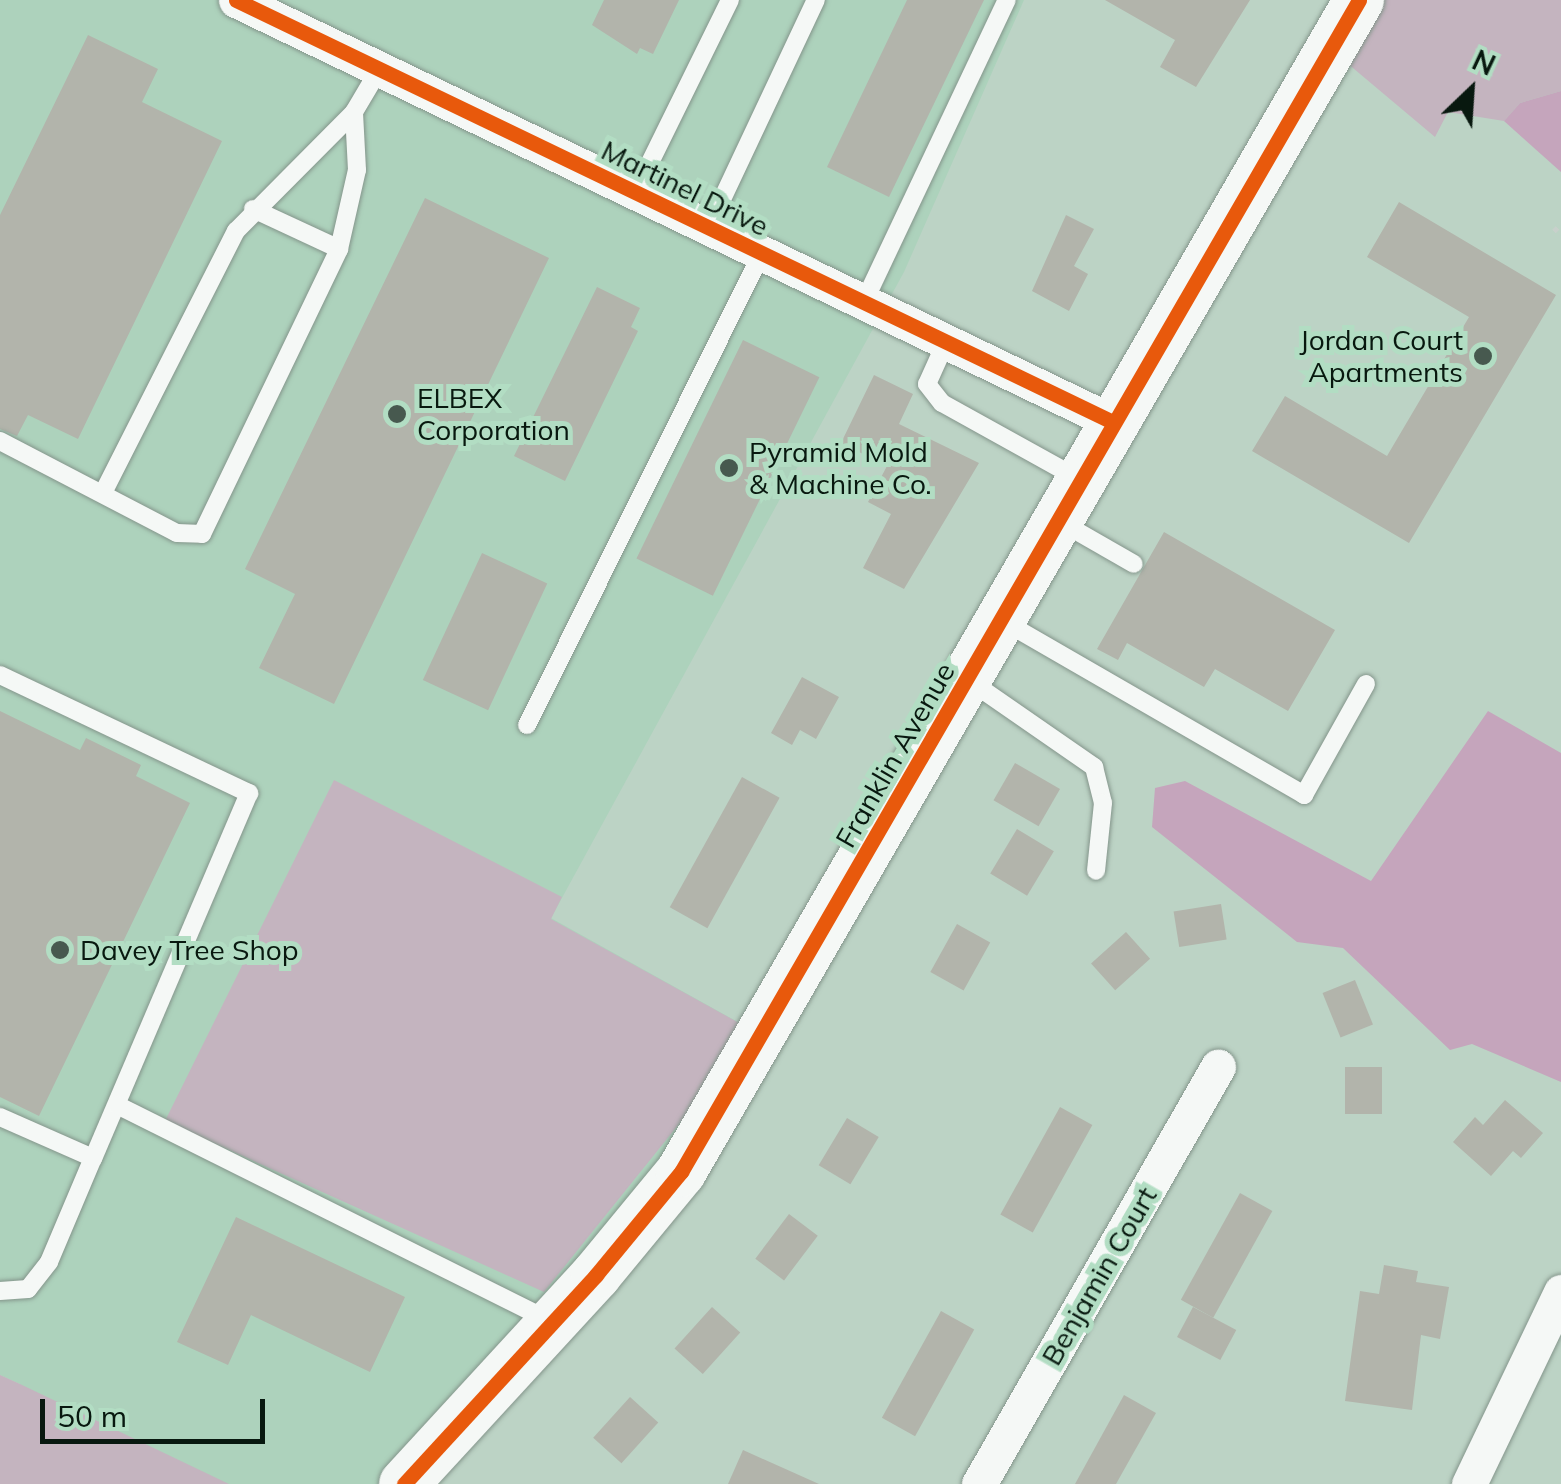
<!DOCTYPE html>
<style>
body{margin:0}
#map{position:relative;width:1561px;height:1484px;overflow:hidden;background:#bcd3c5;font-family:Mulish,sans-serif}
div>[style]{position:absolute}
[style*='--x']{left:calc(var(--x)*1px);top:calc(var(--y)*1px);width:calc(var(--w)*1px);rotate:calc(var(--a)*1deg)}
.built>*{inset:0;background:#add2bc}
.green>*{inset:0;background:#c4b4bf}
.forest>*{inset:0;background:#c5a5bc}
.building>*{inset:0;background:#b2b4ab;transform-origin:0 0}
.path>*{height:5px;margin-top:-2.5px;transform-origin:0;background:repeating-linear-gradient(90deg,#c8d0cb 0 5px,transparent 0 13px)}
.roads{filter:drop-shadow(0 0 2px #84958b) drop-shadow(0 0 2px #84958b)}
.lane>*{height:18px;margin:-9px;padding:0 9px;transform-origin:9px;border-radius:9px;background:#f5f8f6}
.street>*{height:35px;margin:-17.5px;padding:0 17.5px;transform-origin:17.5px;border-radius:17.5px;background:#f5f8f6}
.secondary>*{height:50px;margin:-25px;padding:0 25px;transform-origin:25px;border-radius:25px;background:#f5f8f6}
.cycleway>*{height:15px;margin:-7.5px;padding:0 7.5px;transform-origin:7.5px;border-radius:7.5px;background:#e8590c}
.dots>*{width:28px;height:28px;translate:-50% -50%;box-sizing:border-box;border:5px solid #b2ddc3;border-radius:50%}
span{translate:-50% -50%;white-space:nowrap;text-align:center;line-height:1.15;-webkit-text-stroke:10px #b2ddc3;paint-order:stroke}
.street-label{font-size:28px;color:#08180f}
.poi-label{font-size:28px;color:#08180f}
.right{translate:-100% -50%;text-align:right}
.left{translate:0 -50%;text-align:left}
.north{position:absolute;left:1421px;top:40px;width:100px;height:100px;-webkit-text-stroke:8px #b2ddc3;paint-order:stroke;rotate:25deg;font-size:28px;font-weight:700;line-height:40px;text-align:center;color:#08180f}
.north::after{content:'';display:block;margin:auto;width:35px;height:45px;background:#08180f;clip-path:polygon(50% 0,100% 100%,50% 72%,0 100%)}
.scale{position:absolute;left:40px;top:1399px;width:225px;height:45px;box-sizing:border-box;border:5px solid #08180f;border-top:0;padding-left:12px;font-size:30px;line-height:35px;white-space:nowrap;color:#08180f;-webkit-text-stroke:8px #b2ddc3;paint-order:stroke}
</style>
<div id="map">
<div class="built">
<i style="clip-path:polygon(0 0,1024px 0,904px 272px,551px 918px,763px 1036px,404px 1484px,0 1484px,0 1425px,20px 1384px,0 1375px)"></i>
</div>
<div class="green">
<i style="clip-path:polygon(1383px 0,1561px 0,1561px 91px,1520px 103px,1504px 121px,1448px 112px,1435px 137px,1347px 63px)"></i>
<i style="clip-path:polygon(334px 780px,562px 897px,551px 919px,741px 1024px,687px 1114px,544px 1292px,165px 1121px)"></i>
<i style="clip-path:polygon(0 1375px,20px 1384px,229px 1484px,0 1484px)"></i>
</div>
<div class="forest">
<i style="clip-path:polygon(1561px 91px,1561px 172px,1504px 121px,1520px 103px)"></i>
<i style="clip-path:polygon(1488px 711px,1561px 753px,1561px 1082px,1472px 1044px,1450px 1050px,1343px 948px,1297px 942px,1152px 827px,1155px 788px,1185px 781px,1371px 881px)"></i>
</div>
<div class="building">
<i style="clip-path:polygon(604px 0,679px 0,653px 54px,640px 48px,637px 54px,592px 25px)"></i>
<i style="clip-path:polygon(907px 0,984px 0,889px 197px,827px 167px)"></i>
<i style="clip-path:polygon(1105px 0,1250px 0,1196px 87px,1160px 67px,1175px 40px)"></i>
<i style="clip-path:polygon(88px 35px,158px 69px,142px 102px,222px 141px,78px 439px,28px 415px,17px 436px,0 429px,0 215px)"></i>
<i style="clip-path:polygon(425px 198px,549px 258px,334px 704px,259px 668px,295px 594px,245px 569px)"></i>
<i style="clip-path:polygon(1399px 202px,1556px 295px,1409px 543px,1252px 451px,1285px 396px,1387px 456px,1469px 317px,1367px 257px)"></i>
<i style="clip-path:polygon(1066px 215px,1094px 229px,1074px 266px,1088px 274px,1069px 311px,1032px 291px)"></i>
<i style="clip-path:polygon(597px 287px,640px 308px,631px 327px,638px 331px,565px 481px,514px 456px)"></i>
<i style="left:743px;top:340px;width:85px;height:243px;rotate:26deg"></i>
<i style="clip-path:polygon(874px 375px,913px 394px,899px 424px,979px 463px,904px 589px,863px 568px,891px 514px,868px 502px,887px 466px,841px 443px)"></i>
<i style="clip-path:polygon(1164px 532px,1335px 630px,1288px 711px,1215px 669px,1204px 687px,1127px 643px,1118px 660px,1097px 649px)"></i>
<i style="left:482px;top:553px;width:72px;height:140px;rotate:25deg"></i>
<i style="clip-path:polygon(802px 677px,839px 697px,816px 739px,800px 730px,792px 745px,771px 733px)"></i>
<i style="clip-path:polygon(0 711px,80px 750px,86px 738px,141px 765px,136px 776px,190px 803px,39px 1116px,0 1097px)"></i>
<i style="left:1015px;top:763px;width:52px;height:43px;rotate:30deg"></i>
<i style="left:742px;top:777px;width:43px;height:149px;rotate:29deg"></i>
<i style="left:1017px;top:829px;width:43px;height:52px;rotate:31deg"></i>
<i style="left:1221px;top:904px;width:36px;height:48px;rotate:81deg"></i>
<i style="left:957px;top:924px;width:38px;height:55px;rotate:29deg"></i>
<i style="left:1126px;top:932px;width:36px;height:47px;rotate:48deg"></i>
<i style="left:1355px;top:980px;width:48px;height:35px;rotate:68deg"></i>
<i style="left:1345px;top:1067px;width:37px;height:47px"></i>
<i style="clip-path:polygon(1505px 1100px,1543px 1133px,1521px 1158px,1513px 1151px,1491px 1176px,1453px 1142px,1475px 1117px,1483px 1125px)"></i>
<i style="left:1060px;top:1107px;width:37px;height:123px;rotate:29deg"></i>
<i style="left:847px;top:1118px;width:37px;height:55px;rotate:31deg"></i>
<i style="left:1240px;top:1193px;width:37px;height:122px;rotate:29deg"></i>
<i style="left:789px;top:1214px;width:36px;height:56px;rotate:37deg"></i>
<i style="clip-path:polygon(236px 1217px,405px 1297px,370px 1372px,251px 1315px,228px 1365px,177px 1342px)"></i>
<i style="clip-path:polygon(1384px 1265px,1418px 1271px,1416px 1282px,1449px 1287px,1440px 1339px,1421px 1335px,1412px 1410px,1345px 1401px,1360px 1291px,1379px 1294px)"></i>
<i style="left:712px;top:1307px;width:38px;height:56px;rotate:42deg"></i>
<i style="left:1193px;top:1307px;width:49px;height:34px;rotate:28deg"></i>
<i style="left:941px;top:1311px;width:38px;height:122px;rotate:29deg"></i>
<i style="clip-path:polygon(1124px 1395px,1156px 1413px,1116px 1484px,1075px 1484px)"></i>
<i style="left:630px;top:1397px;width:38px;height:55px;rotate:42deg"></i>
<i style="clip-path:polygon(743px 1450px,819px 1484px,728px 1484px)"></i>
</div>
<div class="path">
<i style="--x:1554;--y:231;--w:10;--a:-45"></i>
</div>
<div class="roads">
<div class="lane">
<i style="--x:636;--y:191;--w:213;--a:-63.8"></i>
<i style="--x:253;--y:209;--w:95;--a:24.9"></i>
<i style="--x:709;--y:227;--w:251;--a:-64.8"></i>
<i style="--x:864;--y:302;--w:334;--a:-64.7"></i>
<i style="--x:946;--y:342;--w:46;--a:114.3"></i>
<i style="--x:927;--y:384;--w:24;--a:52"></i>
<i style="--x:942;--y:403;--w:159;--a:29"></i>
<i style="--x:0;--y:441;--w:199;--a:27.5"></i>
<i style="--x:177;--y:533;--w:25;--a:2"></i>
<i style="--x:202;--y:534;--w:316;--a:-64.3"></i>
<i style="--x:339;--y:249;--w:81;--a:-77.2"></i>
<i style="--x:357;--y:170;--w:58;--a:-93"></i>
<i style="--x:104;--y:491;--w:292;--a:-63.1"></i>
<i style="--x:236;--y:231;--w:168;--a:-45.2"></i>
<i style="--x:354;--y:112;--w:51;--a:-59.4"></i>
<i style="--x:1059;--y:521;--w:86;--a:29.8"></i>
<i style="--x:1003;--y:621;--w:348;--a:30"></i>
<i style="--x:1304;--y:795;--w:127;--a:-60.8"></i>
<i style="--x:0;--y:675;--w:276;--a:25.4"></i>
<i style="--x:249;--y:793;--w:397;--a:113.1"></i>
<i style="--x:93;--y:1158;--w:102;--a:-156.2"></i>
<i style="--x:967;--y:679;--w:155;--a:34.7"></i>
<i style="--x:1094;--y:767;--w:37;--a:76"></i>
<i style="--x:1103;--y:803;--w:68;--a:95.9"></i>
<i style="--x:527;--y:725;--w:527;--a:-63.53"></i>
<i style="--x:117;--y:1105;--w:482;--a:26.5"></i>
<i style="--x:0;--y:1291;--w:28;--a:-4"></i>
<i style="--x:28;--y:1289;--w:34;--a:-52"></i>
<i style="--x:49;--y:1262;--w:113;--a:-67.1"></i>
</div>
<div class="street">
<i style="--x:236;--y:0;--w:973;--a:25.7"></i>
<i style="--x:979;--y:1484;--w:481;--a:-60.2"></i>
<i style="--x:1469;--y:1484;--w:213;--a:-64.4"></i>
</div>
<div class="secondary">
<i style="--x:404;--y:1484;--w:284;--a:-47.4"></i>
<i style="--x:596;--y:1275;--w:134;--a:-50.5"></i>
<i style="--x:681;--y:1172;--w:1354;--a:-59.95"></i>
</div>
</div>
<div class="cycleway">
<i style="--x:236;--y:0;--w:973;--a:25.7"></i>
<i style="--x:404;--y:1484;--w:284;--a:-47.4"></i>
<i style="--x:596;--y:1275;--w:134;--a:-50.5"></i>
<i style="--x:681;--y:1172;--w:1354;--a:-59.95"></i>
</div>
<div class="dots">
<i style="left:1483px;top:356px;background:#47594f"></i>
<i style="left:397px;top:414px;background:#47594f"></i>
<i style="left:729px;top:468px;background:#47594f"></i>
<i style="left:60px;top:950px;background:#47594f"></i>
</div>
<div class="street-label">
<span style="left:685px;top:188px;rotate:26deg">Martinel Drive</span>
<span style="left:895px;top:755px;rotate:-60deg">Franklin Avenue</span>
<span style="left:1099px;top:1276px;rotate:-60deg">Benjamin Court</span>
</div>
<div class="poi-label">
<span class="right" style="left:1463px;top:356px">Jordan Court<br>Apartments</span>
<span class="left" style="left:417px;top:414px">ELBEX<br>Corporation</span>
<span class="left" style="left:749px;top:468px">Pyramid Mold<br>&amp; Machine Co.</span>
<span class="left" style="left:80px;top:950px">Davey Tree Shop</span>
</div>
<div class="north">N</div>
<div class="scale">50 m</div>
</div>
